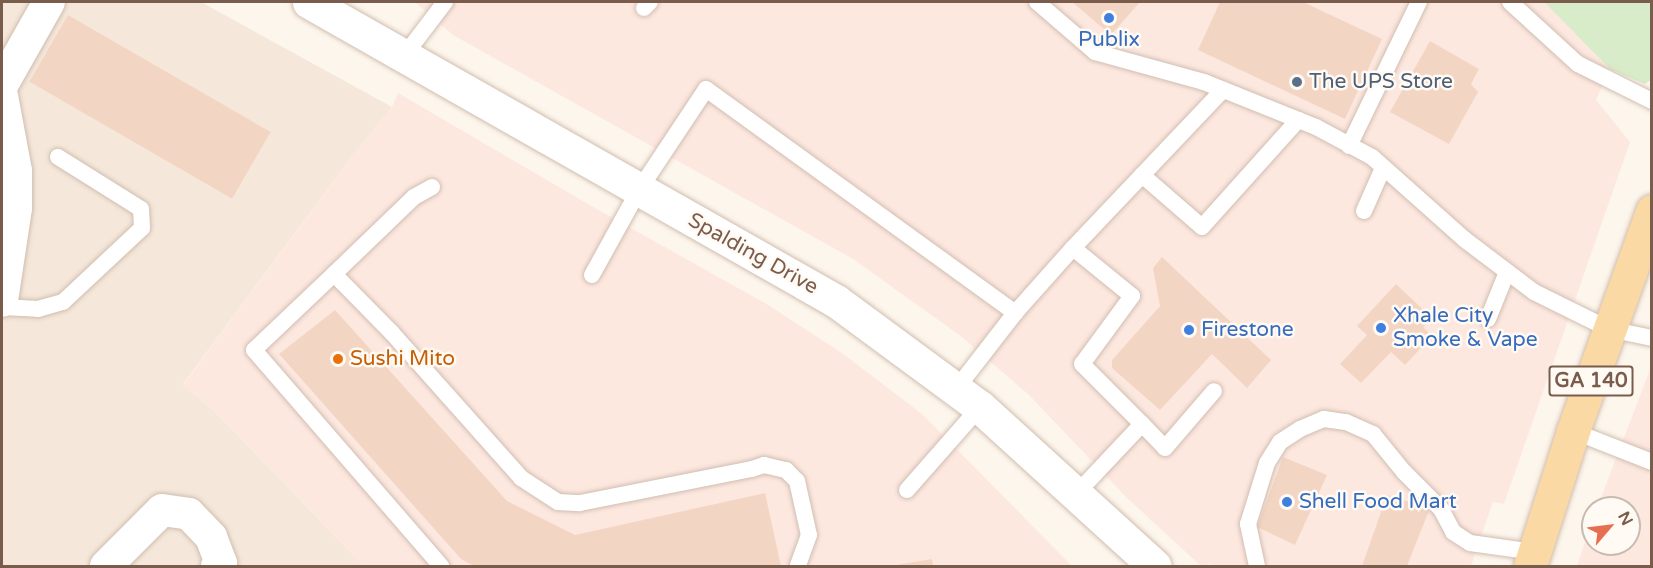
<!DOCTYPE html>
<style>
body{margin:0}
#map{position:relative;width:1653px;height:568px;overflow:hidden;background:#fdf6ec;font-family:"Varela Round",sans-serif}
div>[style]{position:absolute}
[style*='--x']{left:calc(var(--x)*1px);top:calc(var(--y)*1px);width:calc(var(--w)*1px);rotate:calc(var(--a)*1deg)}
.residential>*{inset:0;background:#f5e8da}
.commercial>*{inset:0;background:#fde8e0}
.green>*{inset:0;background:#d8ecc9}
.building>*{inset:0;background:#f3d5c3;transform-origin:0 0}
.roads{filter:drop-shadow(0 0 2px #d1beb0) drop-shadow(0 0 2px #d1beb0)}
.lane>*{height:16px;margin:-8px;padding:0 8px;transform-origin:8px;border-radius:8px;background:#fff}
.street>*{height:32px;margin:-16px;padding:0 16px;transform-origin:16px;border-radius:16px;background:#fff}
.secondary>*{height:33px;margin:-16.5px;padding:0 16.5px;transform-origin:16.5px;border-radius:16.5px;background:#fff}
.primary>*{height:33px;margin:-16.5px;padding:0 16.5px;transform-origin:16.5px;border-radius:16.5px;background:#fbd9a5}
.dots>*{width:16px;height:16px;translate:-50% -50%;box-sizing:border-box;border:3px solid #fffaf3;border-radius:50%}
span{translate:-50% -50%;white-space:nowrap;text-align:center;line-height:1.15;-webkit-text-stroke:5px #fffaf3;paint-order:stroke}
.shield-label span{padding:2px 4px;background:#fffaf3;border:2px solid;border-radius:4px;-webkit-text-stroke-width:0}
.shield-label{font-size:20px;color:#7a5c4d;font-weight:700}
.shop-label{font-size:21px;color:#366cbe}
.left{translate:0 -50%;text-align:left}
.service-label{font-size:21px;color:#4e5e75}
.street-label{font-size:21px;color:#7a5c4d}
.food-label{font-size:21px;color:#c56008}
.frame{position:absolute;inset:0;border:3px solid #7a5c4d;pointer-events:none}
.north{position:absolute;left:1581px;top:496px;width:60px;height:60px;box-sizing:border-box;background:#fffaf3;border:2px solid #cabbb1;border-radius:50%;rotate:62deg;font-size:16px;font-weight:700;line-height:24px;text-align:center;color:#7a5c4d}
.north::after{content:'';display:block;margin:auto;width:21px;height:27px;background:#e76f51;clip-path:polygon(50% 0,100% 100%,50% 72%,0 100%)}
</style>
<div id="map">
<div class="residential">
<i style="clip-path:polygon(2px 2px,201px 2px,392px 107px,350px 159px,183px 384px,217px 414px,364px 566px,2px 566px)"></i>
</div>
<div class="commercial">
<i style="clip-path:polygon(415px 2px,1544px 2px,1610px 69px,1596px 100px,1630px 142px,1504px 504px,1493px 502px,1471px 566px,1214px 566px,1211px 564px,1201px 566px,1127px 498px,1029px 395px,962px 337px,853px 259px,453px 35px)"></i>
<i style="clip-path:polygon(398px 93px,593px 207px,765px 303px,842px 353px,922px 414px,1072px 566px,364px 566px,217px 414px,183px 385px,350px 159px,392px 107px)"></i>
<i style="clip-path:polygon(1651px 367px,1651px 566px,1577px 566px,1593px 518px,1593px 544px,1629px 544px,1629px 508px,1597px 508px)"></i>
</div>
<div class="green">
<i style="clip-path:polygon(1544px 2px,1651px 2px,1651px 80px,1645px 84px,1610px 69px)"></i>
</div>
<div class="building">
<i style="clip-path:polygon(1072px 2px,1140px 2px,1111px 35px)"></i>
<i style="clip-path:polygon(1220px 2px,1303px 2px,1382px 39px,1345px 119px,1198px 50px)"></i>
<i style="left:68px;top:15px;width:234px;height:77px;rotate:30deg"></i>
<i style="clip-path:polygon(1430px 41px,1479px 69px,1471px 84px,1478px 92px,1449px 144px,1390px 112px)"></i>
<i style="clip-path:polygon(1162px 257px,1271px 360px,1247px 388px,1212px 354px,1160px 410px,1112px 368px,1112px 360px,1160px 306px,1153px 268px)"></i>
<i style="clip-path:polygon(1396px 284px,1432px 318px,1423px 327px,1432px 336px,1405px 365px,1391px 352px,1361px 383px,1340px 364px,1367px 335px,1357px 326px)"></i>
<i style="clip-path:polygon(335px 310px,507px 501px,575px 535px,765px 493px,781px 566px,474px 566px,461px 559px,279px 354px)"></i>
<i style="clip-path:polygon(1283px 457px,1327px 475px,1295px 545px,1257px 527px)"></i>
<i style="clip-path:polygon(1387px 495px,1430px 508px,1407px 566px,1362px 566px)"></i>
<i style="clip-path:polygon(932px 559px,933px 566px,896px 566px,896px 565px)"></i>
</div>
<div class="roads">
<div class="lane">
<i style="--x:1037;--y:2;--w:77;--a:40.8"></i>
<i style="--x:1095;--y:52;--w:113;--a:15.4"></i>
<i style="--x:1204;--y:82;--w:121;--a:21.9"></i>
<i style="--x:1316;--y:127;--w:64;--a:28.2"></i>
<i style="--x:1372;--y:157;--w:123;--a:41.7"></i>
<i style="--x:1464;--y:239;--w:88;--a:37.1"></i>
<i style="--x:1534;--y:292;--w:84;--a:26.3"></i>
<i style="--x:1609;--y:329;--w:44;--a:11.8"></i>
<i style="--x:1510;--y:2;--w:92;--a:42.4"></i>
<i style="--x:1578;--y:64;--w:83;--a:26.6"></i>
<i style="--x:644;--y:8;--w:8;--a:-45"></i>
<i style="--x:404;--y:56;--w:68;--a:-52.8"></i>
<i style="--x:1349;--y:146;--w:160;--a:-64.1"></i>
<i style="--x:1142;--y:175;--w:79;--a:40.9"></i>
<i style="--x:1202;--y:227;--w:144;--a:-48.1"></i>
<i style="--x:432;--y:187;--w:21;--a:151"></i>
<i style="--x:414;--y:197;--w:111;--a:136.1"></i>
<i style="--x:334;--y:274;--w:83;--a:45.5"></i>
<i style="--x:392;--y:333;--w:194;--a:48.3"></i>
<i style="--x:521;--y:478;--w:44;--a:33"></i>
<i style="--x:558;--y:502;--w:22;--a:3"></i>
<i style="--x:580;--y:503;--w:175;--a:-11.2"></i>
<i style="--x:752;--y:469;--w:13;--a:-18"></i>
<i style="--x:764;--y:465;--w:23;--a:13"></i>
<i style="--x:786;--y:470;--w:16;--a:45"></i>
<i style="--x:797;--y:481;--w:55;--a:77.5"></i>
<i style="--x:809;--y:535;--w:33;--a:110"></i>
<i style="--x:1364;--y:211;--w:47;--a:-66.2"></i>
<i style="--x:1073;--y:248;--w:76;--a:39.1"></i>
<i style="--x:1132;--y:296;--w:84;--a:126.3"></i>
<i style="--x:1082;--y:364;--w:85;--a:45"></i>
<i style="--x:1142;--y:424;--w:96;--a:133.3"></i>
<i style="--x:334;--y:274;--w:110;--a:136.5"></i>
<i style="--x:254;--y:350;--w:286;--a:49.1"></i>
<i style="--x:592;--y:275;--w:97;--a:-61.1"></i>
<i style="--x:639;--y:190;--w:121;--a:-56.4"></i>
<i style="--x:706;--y:89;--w:382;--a:35.9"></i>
<i style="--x:1015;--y:313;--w:96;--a:127.8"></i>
<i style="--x:2;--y:307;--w:36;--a:3"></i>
<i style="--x:38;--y:309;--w:26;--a:-16"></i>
<i style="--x:63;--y:302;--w:108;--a:-43.1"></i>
<i style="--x:142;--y:228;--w:19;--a:-93"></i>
<i style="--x:141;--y:209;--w:98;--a:-147.9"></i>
<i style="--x:1015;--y:313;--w:87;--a:-48.3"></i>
<i style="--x:1073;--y:248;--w:218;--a:-46.5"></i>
<i style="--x:1488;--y:319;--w:51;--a:-68"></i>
<i style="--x:1142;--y:424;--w:33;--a:46"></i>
<i style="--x:1165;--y:448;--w:75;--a:-49.3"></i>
<i style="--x:1573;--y:431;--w:85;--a:21.4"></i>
<i style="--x:907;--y:490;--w:111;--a:-48.7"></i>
<i style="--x:1257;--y:566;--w:43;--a:-102.1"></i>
<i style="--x:1248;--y:524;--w:64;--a:-72.7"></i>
<i style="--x:1267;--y:463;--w:25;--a:-58"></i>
<i style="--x:1280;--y:442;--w:24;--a:-33"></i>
<i style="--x:1300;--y:429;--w:26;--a:-23"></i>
<i style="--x:1324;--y:419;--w:22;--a:8"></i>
<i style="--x:1346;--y:422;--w:30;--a:24"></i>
<i style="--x:1373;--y:434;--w:49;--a:50.8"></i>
<i style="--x:1404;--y:472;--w:52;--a:45"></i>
<i style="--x:1441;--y:509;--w:26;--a:62"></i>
<i style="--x:1453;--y:532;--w:20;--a:33"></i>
<i style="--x:1470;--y:543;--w:66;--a:7.9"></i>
</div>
<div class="street">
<i style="--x:2;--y:85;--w:95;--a:-60.5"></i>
<i style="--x:2;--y:96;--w:76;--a:79.4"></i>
<i style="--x:16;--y:171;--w:37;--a:90"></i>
<i style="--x:16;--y:208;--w:94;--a:98.6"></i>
<i style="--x:106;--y:566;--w:79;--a:-45"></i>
<i style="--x:162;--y:510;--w:27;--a:8"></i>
<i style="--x:189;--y:514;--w:32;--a:46"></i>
<i style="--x:211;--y:537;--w:28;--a:69"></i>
<i style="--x:221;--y:563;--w:5;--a:143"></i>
</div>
<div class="secondary">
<i style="--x:309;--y:2;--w:606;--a:29.57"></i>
<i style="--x:836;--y:301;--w:179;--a:36.4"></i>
<i style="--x:980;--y:407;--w:236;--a:42.3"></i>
</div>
<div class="primary">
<i style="--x:1530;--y:566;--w:142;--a:-72.3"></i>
<i style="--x:1573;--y:431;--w:234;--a:-70.2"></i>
</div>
</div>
<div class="dots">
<i style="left:1109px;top:18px;background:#3f7fe0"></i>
<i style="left:1297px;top:82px;background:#5c6f8a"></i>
<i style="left:1381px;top:328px;background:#3f7fe0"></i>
<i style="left:1189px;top:330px;background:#3f7fe0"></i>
<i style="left:338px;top:359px;background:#e8710a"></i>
<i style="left:1287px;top:502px;background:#3f7fe0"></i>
</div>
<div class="shield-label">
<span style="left:1591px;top:381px">GA 140</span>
</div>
<div class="shop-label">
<span style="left:1109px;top:40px">Publix</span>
<span class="left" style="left:1393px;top:328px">Xhale City<br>Smoke &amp; Vape</span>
<span class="left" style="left:1201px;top:330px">Firestone</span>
<span class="left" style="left:1299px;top:502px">Shell Food Mart</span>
</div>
<div class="service-label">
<span class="left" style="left:1309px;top:82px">The UPS Store</span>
</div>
<div class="street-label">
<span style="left:753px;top:254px;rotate:29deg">Spalding Drive</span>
</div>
<div class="food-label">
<span class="left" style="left:350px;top:359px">Sushi Mito</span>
</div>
<div class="frame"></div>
<div class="north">N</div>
</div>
